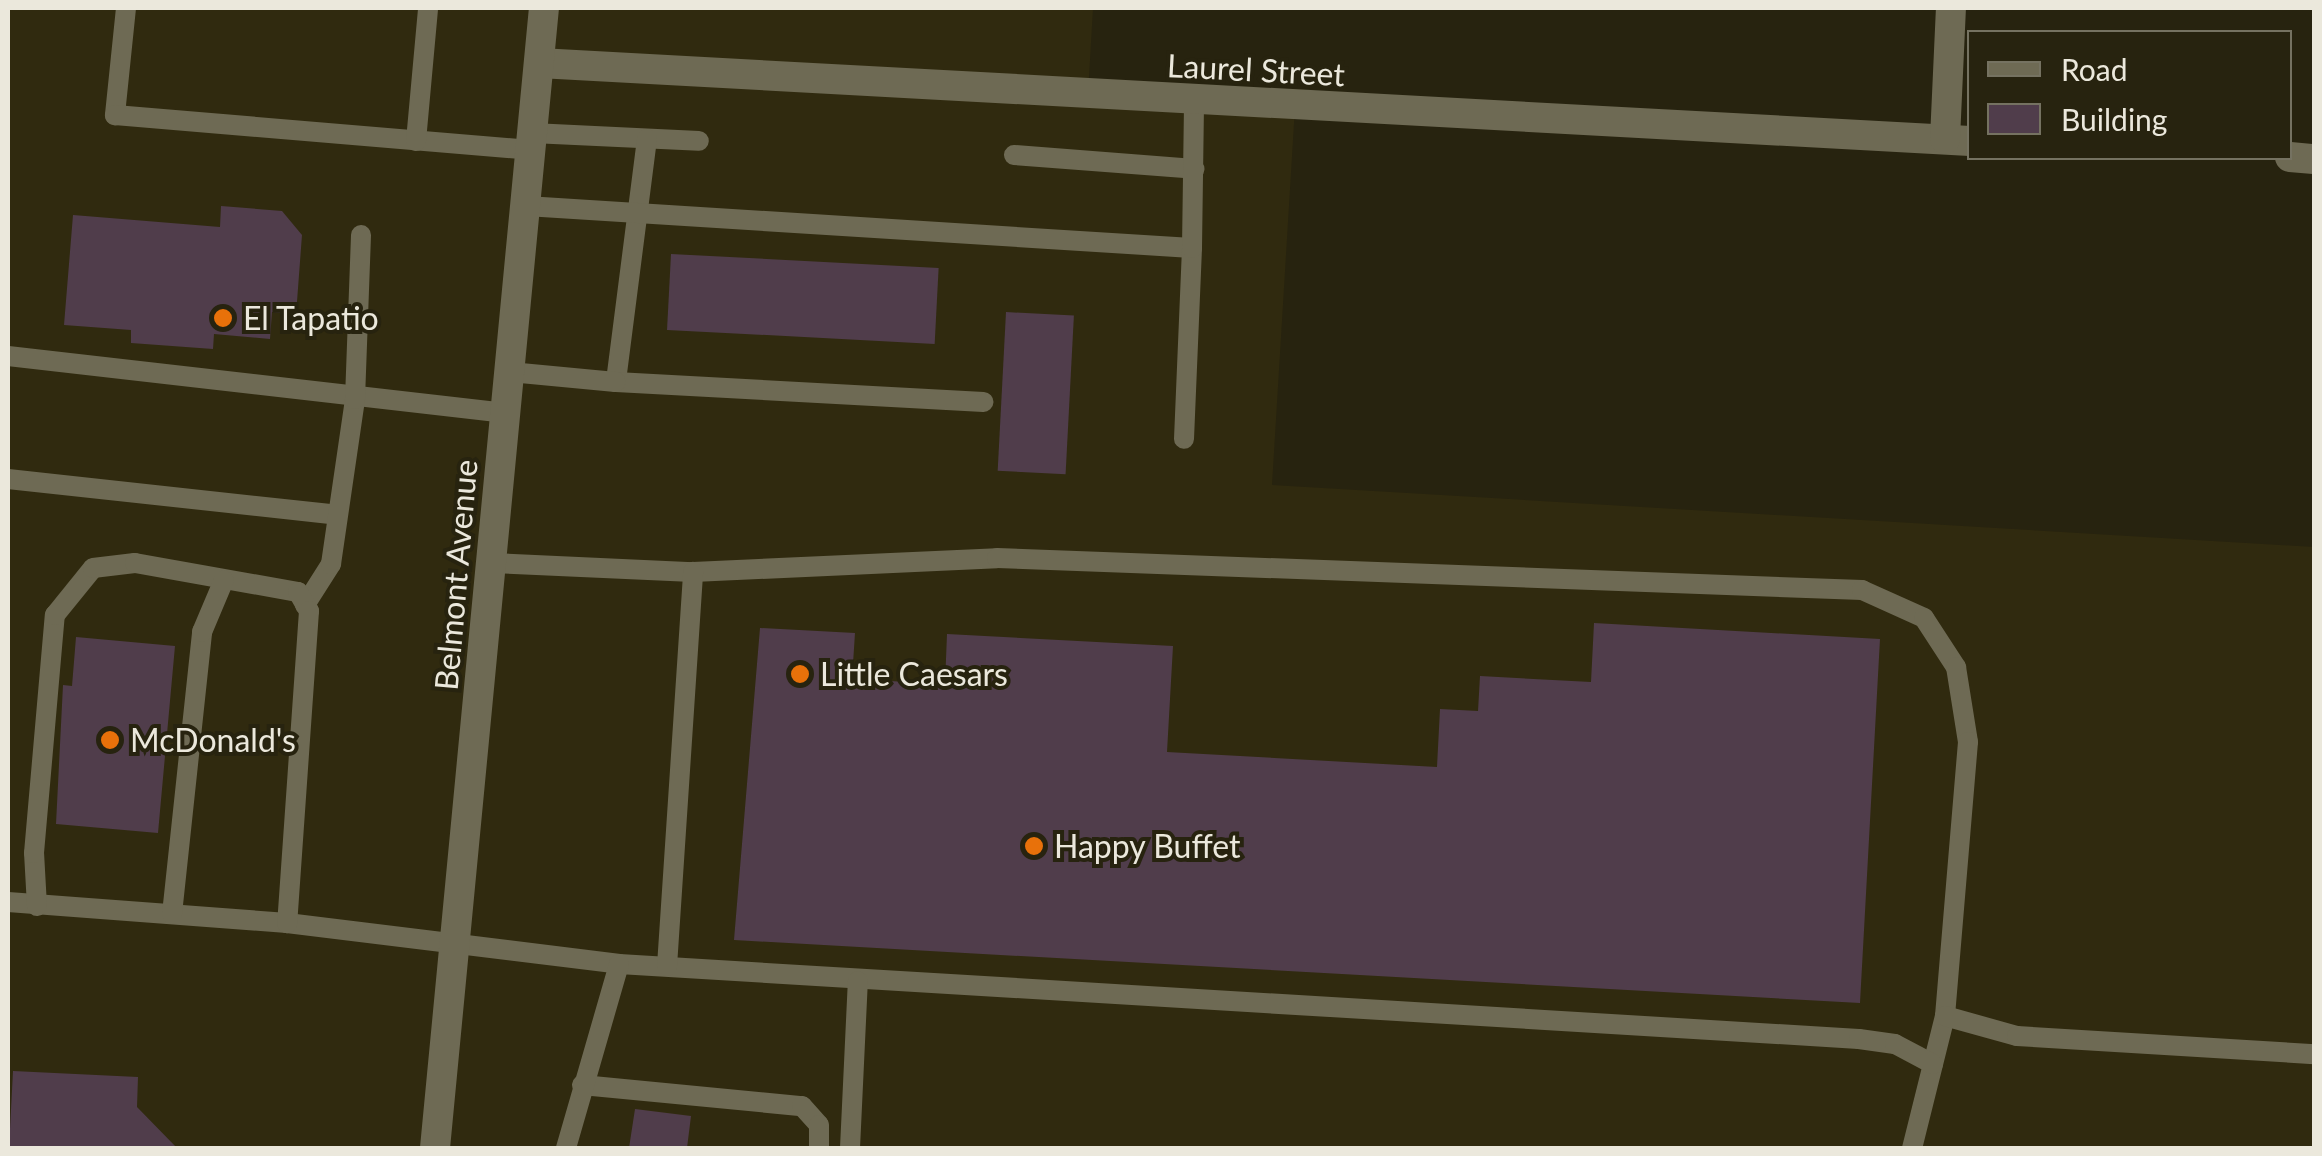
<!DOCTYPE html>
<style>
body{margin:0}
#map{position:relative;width:2322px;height:1156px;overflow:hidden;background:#27230f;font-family:Lato,sans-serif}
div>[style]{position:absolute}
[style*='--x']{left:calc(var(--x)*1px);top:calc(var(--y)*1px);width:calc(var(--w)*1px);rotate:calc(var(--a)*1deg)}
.built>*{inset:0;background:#302a0f}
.building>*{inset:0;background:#503d4b;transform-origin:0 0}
.lane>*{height:20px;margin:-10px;padding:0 10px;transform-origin:10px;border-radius:10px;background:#6e6a54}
.street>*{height:30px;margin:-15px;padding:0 15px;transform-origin:15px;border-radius:15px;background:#6e6a54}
.secondary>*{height:30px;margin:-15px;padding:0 15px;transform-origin:15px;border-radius:15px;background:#6e6a54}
.dots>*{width:28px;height:28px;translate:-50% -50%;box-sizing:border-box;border:5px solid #27230f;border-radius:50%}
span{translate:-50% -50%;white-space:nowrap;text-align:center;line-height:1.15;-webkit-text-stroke:8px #27230f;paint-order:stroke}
.street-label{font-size:32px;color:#ebe8dc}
.poi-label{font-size:32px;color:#ebe8dc}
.left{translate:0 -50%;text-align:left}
.frame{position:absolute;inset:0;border:10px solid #ebe8dc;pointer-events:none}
.legend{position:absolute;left:1967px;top:30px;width:325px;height:130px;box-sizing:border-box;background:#27230f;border:2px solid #757261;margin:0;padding:12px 18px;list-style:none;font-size:30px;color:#ebe8dc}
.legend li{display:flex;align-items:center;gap:20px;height:50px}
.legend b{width:50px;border:2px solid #757261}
</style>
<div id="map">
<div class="built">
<i style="clip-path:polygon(8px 8px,1093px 8px,1088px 95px,1295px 107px,1272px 485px,2314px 547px,2314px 1148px,8px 1148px)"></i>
</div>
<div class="building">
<i style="clip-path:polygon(221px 206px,282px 211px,302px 235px,296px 315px,272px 312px,270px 339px,214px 334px,213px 349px,131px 343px,131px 330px,64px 325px,73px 215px,220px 227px)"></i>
<i style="left:671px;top:254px;width:268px;height:76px;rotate:3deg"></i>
<i style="left:1006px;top:312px;width:68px;height:159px;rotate:3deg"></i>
<i style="clip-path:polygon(1594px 623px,1880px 639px,1860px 1003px,734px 940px,760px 628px,855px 633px,852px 679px,945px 684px,947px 634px,1173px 646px,1167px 752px,1437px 767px,1440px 709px,1478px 711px,1480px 676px,1591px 682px)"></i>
<i style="clip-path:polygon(76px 637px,175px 646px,158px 833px,56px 824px,63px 685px,72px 686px)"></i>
<i style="clip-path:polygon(13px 1071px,138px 1077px,137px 1107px,177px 1148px,9px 1148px)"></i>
<i style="clip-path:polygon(635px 1109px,691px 1116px,687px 1148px,629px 1148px)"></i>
</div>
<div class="lane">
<i style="--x:126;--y:8;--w:108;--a:95.9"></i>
<i style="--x:115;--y:115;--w:417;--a:4.8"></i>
<i style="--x:532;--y:133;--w:167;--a:2.7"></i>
<i style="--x:647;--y:139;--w:245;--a:97.3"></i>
<i style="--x:616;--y:382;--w:368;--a:3.1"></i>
<i style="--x:416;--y:141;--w:134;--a:-84.8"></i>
<i style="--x:1014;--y:155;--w:181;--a:4.4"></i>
<i style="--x:526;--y:206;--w:667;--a:3.61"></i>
<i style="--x:1192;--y:248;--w:191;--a:92.4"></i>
<i style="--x:1192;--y:248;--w:147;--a:-89.2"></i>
<i style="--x:8;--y:356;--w:501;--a:6.53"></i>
<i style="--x:510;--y:372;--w:106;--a:5.4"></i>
<i style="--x:8;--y:479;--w:331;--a:6.2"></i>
<i style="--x:492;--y:563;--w:201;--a:2.6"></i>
<i style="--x:693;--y:572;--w:304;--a:-2.6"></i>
<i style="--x:997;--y:558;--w:866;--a:2.12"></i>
<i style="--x:1862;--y:590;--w:68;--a:24.3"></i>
<i style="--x:1924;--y:618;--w:59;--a:56.9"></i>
<i style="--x:1956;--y:667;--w:76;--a:80.9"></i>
<i style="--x:1968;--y:742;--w:275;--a:94.8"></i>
<i style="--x:1945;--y:1016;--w:136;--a:104"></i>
<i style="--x:305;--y:605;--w:49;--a:-57.6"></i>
<i style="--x:331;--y:564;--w:167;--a:-81.7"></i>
<i style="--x:355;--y:399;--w:164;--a:-87.9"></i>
<i style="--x:8;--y:902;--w:280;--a:4.3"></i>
<i style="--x:287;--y:923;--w:335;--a:7"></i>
<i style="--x:619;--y:964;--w:1242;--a:3.46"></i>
<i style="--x:1859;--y:1039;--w:36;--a:8"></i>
<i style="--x:1895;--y:1044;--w:43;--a:27.8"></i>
<i style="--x:37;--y:906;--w:53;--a:-93.2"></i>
<i style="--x:34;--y:853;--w:239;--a:-85"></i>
<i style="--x:55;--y:615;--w:60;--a:-51"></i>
<i style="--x:93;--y:568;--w:42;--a:-6.8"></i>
<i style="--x:135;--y:563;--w:166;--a:10.1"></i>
<i style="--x:298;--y:592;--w:22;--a:60"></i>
<i style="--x:309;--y:611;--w:313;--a:94"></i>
<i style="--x:172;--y:914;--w:284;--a:-83.9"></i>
<i style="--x:202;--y:632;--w:56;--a:-67.1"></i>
<i style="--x:667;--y:966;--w:395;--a:-86.2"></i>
<i style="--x:1945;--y:1016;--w:75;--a:15.5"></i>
<i style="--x:2017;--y:1036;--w:298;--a:3.5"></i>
<i style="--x:582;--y:1085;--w:221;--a:5.5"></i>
<i style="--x:802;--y:1106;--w:25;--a:48"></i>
<i style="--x:819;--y:1125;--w:23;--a:90"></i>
<i style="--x:566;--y:1148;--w:191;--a:-73.9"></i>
<i style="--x:850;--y:1148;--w:167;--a:-87.3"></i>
</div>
<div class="street">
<i style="--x:539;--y:63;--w:1433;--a:3.12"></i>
<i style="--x:1945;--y:139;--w:131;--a:-87.4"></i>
<i style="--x:2290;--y:157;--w:24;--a:5"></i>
</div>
<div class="secondary">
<i style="--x:435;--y:1148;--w:1145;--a:-84.54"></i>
</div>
<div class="dots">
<i style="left:223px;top:318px;background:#e8710a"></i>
<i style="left:800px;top:674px;background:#e8710a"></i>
<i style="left:110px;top:740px;background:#e8710a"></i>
<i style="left:1034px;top:846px;background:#e8710a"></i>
</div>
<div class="street-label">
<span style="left:1256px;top:70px;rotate:3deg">Laurel Street</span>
<span style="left:456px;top:575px;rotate:-85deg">Belmont Avenue</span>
</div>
<div class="poi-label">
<span class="left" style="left:243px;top:318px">El Tapatio</span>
<span class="left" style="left:820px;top:674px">Little Caesars</span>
<span class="left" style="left:130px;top:740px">McDonald's</span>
<span class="left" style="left:1054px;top:846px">Happy Buffet</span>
</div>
<div class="frame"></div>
<ul class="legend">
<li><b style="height:12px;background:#6e6a54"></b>Road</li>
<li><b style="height:28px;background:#503d4b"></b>Building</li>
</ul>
</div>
